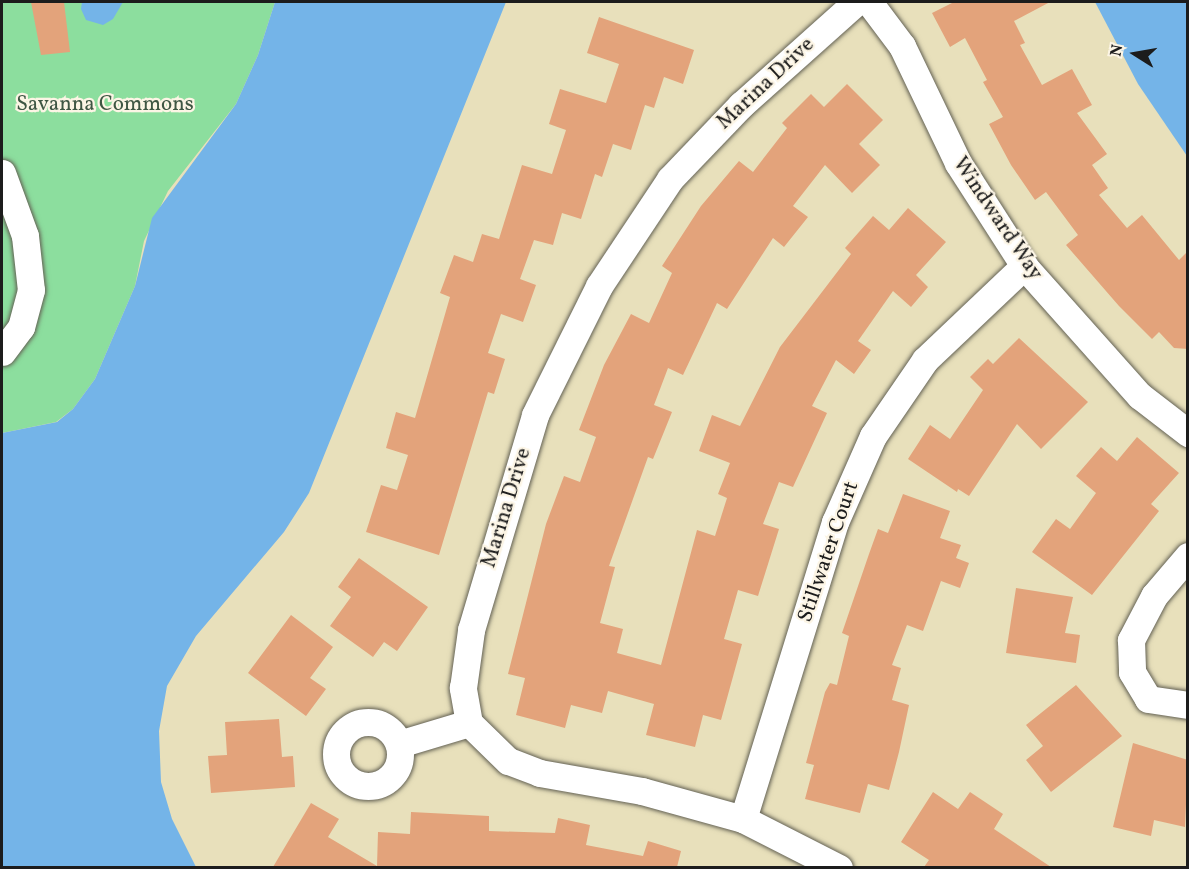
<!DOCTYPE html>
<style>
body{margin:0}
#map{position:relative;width:1189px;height:869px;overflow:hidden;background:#e8e0bb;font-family:Vollkorn,serif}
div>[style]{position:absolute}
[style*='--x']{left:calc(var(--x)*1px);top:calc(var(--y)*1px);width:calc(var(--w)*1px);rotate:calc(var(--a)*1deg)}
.green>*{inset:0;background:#8cde9e}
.water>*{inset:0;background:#74b4e8}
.building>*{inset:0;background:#e3a37b}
.roads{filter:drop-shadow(0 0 2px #636154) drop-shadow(0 0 2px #636154)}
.street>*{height:27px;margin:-13.5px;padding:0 13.5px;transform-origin:13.5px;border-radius:13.5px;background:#fff}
.street>.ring{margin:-13.5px;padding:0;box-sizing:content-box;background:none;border:27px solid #fff;border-radius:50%}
span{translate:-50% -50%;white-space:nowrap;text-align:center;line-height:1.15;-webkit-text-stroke:4.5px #fcf5e5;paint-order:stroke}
.street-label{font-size:21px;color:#1c1c1c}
.park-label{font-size:21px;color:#3e5643}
.frame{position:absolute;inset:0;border:3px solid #1c1c1c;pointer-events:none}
.north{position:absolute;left:1105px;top:24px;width:60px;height:60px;-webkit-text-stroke:4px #fcf5e5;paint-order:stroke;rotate:281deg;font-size:16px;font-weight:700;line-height:24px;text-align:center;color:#1c1c1c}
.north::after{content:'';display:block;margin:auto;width:21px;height:27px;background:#1c1c1c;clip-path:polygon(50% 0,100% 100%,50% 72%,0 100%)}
</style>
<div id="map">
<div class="green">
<i style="clip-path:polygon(2px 2px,275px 2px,258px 55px,236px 104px,168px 191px,144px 241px,135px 286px,95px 379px,73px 409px,56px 422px,2px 433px)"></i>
</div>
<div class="water">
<i style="clip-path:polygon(123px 2px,113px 19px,103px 25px,86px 20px,81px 9px,82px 2px)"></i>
<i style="clip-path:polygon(275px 2px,506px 2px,309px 493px,284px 532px,196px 636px,167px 686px,159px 731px,161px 782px,172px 819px,196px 867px,2px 867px,2px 433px,57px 422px,73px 409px,95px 379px,135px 286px,152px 218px,236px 104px,258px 55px)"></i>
<i style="clip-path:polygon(1095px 2px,1187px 2px,1187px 156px,1138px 84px)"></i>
</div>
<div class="building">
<i style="clip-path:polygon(31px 2px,64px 2px,70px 52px,41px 55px)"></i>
<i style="clip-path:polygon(954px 2px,1050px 2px,1014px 21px,1025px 43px,1020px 45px,1042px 85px,1072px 69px,1092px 105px,1077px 113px,1107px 154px,1092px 165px,1108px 188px,1099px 195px,1127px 228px,1142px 215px,1179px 260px,1188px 251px,1188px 349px,1174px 348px,1159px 332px,1152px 339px,1119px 306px,1066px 245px,1078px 235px,1046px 192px,1035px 200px,1011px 165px,989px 124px,1003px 117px,983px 82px,987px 80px,965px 38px,950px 47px,932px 13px)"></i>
<i style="clip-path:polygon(599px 17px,694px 50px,683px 84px,664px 77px,654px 108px,645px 105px,631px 150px,613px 144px,602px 177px,595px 174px,581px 219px,562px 213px,553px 245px,534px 240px,520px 279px,536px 285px,523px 322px,501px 314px,488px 353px,505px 359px,494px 394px,488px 392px,439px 555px,366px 532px,381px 485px,397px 490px,408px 455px,386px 448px,396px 412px,415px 418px,450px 297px,440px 293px,454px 255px,473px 262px,482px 234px,499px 239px,522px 165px,552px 174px,566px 130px,549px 124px,560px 89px,606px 103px,619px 64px,587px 53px)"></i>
<i style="clip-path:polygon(847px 84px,883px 120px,859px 144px,880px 165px,852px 193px,825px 165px,793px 206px,808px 217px,784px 247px,773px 238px,727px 309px,717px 303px,683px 375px,668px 368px,654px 405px,672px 412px,653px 459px,648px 457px,609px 566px,615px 567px,600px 623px,623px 629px,617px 653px,661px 665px,697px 530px,715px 536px,727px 498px,718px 494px,730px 463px,699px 451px,712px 415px,740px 426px,780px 347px,851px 254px,845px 248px,873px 216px,889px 230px,908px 208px,946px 242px,916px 275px,928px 287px,911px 307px,893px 291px,858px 341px,871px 350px,854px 374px,836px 360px,812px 406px,827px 413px,793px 487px,779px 482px,763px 524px,779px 529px,758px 596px,738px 590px,724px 639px,742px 644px,721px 720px,703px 715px,695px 747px,646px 735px,654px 704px,608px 691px,602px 713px,571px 705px,565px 728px,516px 715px,525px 678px,508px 674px,546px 524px,564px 476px,580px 482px,596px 437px,579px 430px,604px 365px,631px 314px,649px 323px,672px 273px,662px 266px,701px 206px,739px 161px,753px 172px,787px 128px,782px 123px,811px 94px,824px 107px)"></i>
<i style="clip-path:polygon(1019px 338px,1088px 402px,1041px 449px,1017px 424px,969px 496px,958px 489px,957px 492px,908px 459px,930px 425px,950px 439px,983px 390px,970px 377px,988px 359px,993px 364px)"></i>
<i style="clip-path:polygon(1137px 437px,1179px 473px,1151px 504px,1159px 511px,1092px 595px,1032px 552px,1056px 519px,1070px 529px,1096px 493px,1076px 476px,1101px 447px,1117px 461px)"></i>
<i style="clip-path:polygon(903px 494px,950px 511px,940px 538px,961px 545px,956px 558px,969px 563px,960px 588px,941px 581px,923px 631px,907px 625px,892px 665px,901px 668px,892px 700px,909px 705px,899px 752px,889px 790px,868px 784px,860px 813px,805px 799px,814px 765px,806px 763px,825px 692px,830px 683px,837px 685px,849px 636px,842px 633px,869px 554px,878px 529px,888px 533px)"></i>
<i style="clip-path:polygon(359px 558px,428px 607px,397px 651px,384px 642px,373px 657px,330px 626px,351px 597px,338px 587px)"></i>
<i style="clip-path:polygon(1016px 588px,1073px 597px,1065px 633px,1080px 635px,1076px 663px,1006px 653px)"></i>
<i style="clip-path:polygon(291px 615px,333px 647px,310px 678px,326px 689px,306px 716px,248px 673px)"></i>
<i style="clip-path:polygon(1076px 685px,1122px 736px,1051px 792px,1026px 760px,1043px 746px,1026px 725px)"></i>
<i style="clip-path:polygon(279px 719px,282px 757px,293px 756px,295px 787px,211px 793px,208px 756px,227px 755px,225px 722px)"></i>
<i style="clip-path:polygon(1133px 743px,1188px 760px,1185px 827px,1154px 820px,1151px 836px,1113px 827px)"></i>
<i style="clip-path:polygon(933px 792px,958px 809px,970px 792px,1003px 814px,994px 829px,1051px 867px,924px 867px,929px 860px,901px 842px)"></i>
<i style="clip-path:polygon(311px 803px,339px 819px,328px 837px,377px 866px,378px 832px,410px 834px,411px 812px,489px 816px,489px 831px,555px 833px,558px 818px,590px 825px,586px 845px,643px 856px,648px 841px,681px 851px,677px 867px,273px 867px)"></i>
</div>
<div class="roads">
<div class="street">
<i style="--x:869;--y:2;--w:55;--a:53.1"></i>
<i style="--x:902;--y:46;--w:130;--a:64.4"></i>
<i style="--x:958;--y:163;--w:122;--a:57.3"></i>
<i style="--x:1024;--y:266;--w:174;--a:48.3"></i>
<i style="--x:1140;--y:396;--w:61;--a:37.6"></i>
<i style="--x:2;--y:173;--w:67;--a:69.9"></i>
<i style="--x:25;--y:236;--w:54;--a:83.7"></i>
<i style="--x:31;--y:290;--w:38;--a:105"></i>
<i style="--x:21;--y:327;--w:31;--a:127"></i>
<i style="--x:1188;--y:556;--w:52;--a:130.4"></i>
<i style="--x:1154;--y:596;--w:50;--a:117.6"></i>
<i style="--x:1131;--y:640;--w:32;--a:88"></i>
<i style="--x:1132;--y:672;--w:31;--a:59"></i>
<i style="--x:1148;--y:699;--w:40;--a:8.5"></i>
<i class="ring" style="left:336px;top:722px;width:37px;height:37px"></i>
<i style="--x:399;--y:744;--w:73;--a:-16.7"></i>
<i style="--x:743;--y:819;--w:311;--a:-72.8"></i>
<i style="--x:835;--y:522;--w:94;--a:-66.2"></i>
<i style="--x:873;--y:436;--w:92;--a:-55.6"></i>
<i style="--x:925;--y:360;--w:137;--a:-43.5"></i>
<i style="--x:839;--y:868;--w:108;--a:-153"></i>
<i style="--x:743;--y:819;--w:105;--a:-164.5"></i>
<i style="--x:642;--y:791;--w:104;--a:-170"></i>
<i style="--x:540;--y:773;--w:34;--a:-159"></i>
<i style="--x:508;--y:761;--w:54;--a:-135.7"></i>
<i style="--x:469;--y:723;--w:36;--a:-100"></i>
<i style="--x:463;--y:688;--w:59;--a:-82.1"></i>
<i style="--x:471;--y:630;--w:224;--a:-73.4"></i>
<i style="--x:535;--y:415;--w:144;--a:-63.6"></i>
<i style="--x:599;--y:286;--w:128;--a:-56.4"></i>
<i style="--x:670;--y:179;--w:103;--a:-46.2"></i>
<i style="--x:741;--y:105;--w:154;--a:-41.8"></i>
</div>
</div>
<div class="street-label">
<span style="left:766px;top:84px;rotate:-43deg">Marina Drive</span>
<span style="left:997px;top:219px;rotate:56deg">Windward Way</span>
<span style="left:507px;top:508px;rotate:-73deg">Marina Drive</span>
<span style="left:829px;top:552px;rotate:-71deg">Stillwater Court</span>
</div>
<div class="park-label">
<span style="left:105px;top:105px">Savanna Commons</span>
</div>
<div class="frame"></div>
<div class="north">N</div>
</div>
